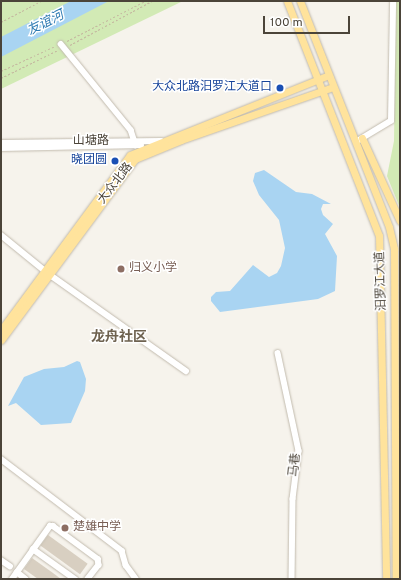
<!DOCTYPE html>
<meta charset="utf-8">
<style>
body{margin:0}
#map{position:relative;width:401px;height:580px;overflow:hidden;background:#f6f3ec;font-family:Overpass,"Noto Sans SC",sans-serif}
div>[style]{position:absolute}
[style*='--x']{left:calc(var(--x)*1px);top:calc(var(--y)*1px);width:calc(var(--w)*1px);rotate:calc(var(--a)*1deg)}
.green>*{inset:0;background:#d2eab5}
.water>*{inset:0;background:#a9d4f2}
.building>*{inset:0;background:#d8cfc1;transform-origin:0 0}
.path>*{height:1px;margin-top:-0.5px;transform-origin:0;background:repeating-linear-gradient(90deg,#c4b79f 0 2px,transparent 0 4px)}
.roads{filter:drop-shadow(0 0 1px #c2bbae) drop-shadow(0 0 1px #c2bbae)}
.minor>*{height:5.5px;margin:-2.75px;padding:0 2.75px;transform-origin:2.75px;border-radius:2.75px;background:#fff}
.major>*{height:7px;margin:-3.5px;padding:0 3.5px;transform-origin:3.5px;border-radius:3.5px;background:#ffe39c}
.dots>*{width:11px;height:11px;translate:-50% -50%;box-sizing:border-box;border:2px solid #fff;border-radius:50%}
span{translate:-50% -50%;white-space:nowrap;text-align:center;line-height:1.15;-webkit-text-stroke:3px #fff;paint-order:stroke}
.transit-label{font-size:12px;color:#164399}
.right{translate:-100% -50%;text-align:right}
.street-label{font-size:12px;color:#4b4439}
.education-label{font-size:12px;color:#785e54}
.left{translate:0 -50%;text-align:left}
.water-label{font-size:13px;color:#2e7ab2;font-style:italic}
.quarter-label{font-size:14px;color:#6e6250;font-weight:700}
.frame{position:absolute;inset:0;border:2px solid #4b4439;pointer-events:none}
.scale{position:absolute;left:263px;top:16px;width:87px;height:18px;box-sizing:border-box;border:2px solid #4b4439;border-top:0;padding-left:5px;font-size:12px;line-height:14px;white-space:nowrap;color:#4b4439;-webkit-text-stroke:3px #fff;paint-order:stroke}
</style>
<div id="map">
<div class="green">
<i style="clip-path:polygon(1px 1px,183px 1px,1px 89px)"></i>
<i style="clip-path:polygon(396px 1px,400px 1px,400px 208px,387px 176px,394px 141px)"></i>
</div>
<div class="water">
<i style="clip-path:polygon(71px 1px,109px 1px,1px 57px,1px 37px)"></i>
<i style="clip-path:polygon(264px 170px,296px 192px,312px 194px,331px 204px,323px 204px,321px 209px,323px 215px,333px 224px,325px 234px,337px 256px,335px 291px,318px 299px,220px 312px,211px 301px,211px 297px,216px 292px,230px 291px,253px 265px,269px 277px,277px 273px,281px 266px,285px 248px,279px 220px,259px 195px,253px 181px,255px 173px)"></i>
<i style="clip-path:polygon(77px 361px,80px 362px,86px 379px,85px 391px,71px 423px,41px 425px,16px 403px,8px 406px,24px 377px,44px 369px,64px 367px)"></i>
</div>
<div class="building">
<i style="left:48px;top:535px;width:49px;height:13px;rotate:36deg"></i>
<i style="clip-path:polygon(32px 558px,53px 573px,61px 579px,38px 579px,24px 569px)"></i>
</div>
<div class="path">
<i style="--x:1;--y:22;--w:45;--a:-27.7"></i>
<i style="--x:67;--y:41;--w:88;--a:-27.1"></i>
<i style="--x:70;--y:45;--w:93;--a:-28.2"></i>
<i style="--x:1;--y:71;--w:60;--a:-24.8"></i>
<i style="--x:1;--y:78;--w:64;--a:-26.2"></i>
</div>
<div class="roads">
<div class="minor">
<i style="--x:61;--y:44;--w:111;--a:50.9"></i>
<i style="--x:131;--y:130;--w:16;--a:72"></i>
<i style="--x:359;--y:140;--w:37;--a:-31"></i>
<i style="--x:391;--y:121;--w:120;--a:-89"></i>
<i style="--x:1;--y:143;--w:160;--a:-0.7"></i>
<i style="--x:1;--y:148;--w:140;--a:-1.2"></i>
<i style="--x:1;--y:235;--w:62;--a:39.1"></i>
<i style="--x:49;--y:274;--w:168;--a:35.3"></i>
<i style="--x:278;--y:353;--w:100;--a:77.9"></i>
<i style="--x:299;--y:451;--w:48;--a:97.1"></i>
<i style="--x:293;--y:499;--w:80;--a:90.7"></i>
<i style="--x:1;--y:459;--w:152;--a:37.2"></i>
<i style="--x:122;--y:551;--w:15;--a:74"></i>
<i style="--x:126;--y:565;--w:17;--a:54"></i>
<i style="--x:33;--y:549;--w:52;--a:35.5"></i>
<i style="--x:1;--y:560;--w:11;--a:34"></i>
<i style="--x:17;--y:572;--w:11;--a:38"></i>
<i style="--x:12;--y:579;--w:65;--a:-54.4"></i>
<i style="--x:50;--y:526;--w:3;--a:0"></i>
<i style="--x:53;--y:526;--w:56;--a:36.3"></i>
<i style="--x:98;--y:559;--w:6;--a:81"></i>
<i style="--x:99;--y:565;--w:18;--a:128"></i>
</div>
<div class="major">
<i style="--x:287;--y:1;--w:252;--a:68.6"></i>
<i style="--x:379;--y:236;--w:343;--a:88.8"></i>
<i style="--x:300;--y:1;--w:243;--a:68.5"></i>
<i style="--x:389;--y:227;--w:23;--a:77"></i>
<i style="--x:394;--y:249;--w:330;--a:89.7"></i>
<i style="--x:362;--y:138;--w:91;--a:65.4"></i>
<i style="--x:1;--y:330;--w:217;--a:-53.6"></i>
<i style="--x:130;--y:155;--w:214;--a:-21.9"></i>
<i style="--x:1;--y:340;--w:225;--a:-53.5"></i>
<i style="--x:135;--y:159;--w:50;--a:-22.4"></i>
<i style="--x:181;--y:140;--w:161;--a:-19.2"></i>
</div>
</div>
<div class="dots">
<i style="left:280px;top:88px;background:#1a4fb4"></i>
<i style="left:115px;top:161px;background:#1a4fb4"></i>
<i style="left:121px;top:269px;background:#8d6e63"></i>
<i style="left:65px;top:528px;background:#8d6e63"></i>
</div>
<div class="transit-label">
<span class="right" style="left:272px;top:88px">大众北路汨罗江大道口</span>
<span class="right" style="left:107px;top:161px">晓团圆</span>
</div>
<div class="street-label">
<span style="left:91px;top:142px">山塘路</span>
<span style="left:116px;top:184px;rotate:-52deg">大众北路</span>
<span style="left:382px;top:281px;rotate:-92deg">汨罗江大道</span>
<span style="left:296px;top:465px;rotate:-85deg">马巷</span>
</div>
<div class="education-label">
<span class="left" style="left:129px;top:269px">归义小学</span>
<span class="left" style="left:73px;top:528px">楚雄中学</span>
</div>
<div class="water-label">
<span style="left:46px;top:24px;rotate:-27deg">友谊河</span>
</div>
<div class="quarter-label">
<span style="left:119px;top:338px">龙舟社区</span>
</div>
<div class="frame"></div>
<div class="scale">100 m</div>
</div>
